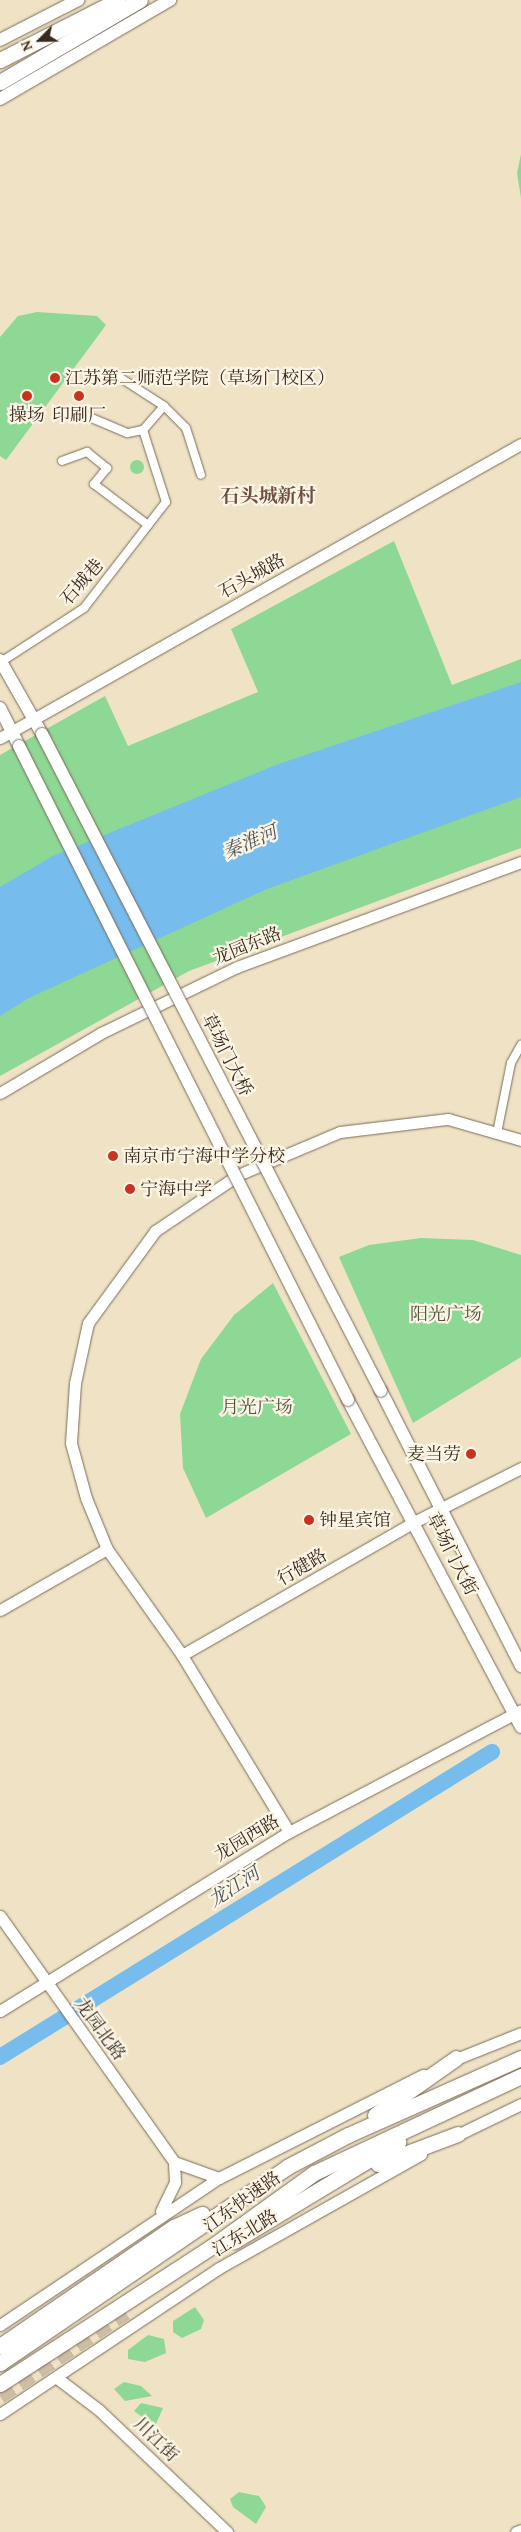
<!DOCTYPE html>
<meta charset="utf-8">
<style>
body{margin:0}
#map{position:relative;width:521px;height:2532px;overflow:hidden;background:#f0e3c5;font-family:"Gentium Book Plus","Noto Serif SC",serif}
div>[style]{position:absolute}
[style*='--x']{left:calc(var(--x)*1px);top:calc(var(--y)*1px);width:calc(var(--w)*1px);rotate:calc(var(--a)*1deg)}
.green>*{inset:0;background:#8dd894}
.round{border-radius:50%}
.water>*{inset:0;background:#76bced}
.river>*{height:16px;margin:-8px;padding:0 8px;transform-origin:8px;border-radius:8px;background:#76bced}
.highway-tunnel>*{height:15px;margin-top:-7.5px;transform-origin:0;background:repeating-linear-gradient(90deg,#ccbea4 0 15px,transparent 0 23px)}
.roads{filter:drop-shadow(0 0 1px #7a6b58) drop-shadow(0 0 1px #7a6b58)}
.street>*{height:8px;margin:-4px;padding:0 4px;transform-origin:4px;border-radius:4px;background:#fff}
.secondary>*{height:11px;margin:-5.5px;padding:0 5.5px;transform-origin:5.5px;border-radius:5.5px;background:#fff}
.primary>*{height:12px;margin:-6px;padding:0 6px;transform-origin:6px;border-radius:6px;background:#fff}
.highway>*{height:15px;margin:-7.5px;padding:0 7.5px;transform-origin:7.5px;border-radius:7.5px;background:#fff}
.bridges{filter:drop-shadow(0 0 1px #7a6b58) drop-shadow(0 0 1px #7a6b58)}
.primary-bridge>*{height:12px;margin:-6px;padding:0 6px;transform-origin:6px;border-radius:6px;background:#fff}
.dots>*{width:14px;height:14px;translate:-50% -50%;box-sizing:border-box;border:2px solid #fcf5e5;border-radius:50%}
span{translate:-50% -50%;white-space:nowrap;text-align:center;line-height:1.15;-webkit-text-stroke:4.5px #fcf5e5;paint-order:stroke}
.poi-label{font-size:18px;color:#3b2a1e}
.left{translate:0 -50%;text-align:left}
.right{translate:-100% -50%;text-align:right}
.street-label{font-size:18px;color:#3b2a1e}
.park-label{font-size:18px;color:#50563c}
.neighbourhood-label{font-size:19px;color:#704f41;font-weight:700}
.water-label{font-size:19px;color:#4d565c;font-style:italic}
.north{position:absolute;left:15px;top:15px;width:50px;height:50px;-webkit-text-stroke:4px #fcf5e5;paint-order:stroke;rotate:247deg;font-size:14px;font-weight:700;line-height:20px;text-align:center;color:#3b2a1e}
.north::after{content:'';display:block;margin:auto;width:18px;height:22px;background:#3b2a1e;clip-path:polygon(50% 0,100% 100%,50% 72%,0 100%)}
</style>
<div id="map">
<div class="green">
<i style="clip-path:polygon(521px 154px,521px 198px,517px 173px)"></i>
<i style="clip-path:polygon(37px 312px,97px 316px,106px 325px,6px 460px,0 456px,0 337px,18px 316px)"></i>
<i class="round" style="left:130px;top:460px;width:14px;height:14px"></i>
<i style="clip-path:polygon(394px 541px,452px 685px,521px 659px,521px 848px,189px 971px,0 1076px,0 755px,105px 696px,128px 746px,258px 692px,231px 629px)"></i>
<i style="clip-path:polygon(421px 1238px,473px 1240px,521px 1255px,521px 1357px,413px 1423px,339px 1257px,369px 1245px)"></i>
<i style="clip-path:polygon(273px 1283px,351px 1434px,206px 1518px,183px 1468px,180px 1414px,201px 1359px,234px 1315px)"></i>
<i style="clip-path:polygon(195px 2307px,204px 2320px,201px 2329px,182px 2338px,173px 2332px,173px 2321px)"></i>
<i style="clip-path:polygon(148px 2335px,164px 2339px,166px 2353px,145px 2362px,128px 2359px,128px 2350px)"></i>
<i style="clip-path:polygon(124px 2382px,141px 2386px,152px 2396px,125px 2401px,114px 2389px)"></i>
<i style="clip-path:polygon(141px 2403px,163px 2408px,155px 2426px,134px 2411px)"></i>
<i style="clip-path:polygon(239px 2492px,259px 2496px,263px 2502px,266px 2507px,256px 2524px,233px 2507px,230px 2499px)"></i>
</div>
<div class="water">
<i style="clip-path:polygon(521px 682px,521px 797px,267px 889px,29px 998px,0 1016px,0 887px,53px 856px,276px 765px)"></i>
</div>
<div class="river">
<i style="--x:0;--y:2057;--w:579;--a:-31.8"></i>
</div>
<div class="highway-tunnel">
<i style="--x:0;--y:2396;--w:151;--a:-33.7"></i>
</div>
<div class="roads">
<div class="street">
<i style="--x:116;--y:375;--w:57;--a:32.9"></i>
<i style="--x:164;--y:406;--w:32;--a:131"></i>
<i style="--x:164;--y:406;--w:31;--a:45"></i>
<i style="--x:186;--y:428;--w:49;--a:72.3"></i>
<i style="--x:62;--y:461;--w:27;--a:-20"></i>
<i style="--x:87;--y:452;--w:26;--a:39"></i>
<i style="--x:107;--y:468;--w:21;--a:129"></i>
<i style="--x:94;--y:484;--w:68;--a:37.2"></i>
<i style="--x:1;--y:662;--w:99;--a:-33"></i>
<i style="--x:84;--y:608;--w:134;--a:-52.3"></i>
<i style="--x:166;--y:502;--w:76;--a:-107.7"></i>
<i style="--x:143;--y:430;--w:16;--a:169"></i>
<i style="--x:127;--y:433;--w:43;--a:-157"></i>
<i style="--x:497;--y:1133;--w:71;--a:-78.7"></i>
<i style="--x:511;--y:1063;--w:21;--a:-61"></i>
</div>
<div class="secondary">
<i style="--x:0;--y:738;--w:598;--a:-29.44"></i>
<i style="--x:0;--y:1093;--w:117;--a:-30.7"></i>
<i style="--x:101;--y:1033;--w:151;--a:-25.9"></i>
<i style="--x:237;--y:967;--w:303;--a:-20.3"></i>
<i style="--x:0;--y:1610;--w:123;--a:-29.7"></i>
<i style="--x:182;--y:1655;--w:270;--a:-29.8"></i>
<i style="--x:416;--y:1521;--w:118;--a:-26.8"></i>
<i style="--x:289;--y:1832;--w:207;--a:-121.2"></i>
<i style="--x:182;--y:1655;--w:130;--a:-125.3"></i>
<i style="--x:107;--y:1549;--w:55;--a:-112.4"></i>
<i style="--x:86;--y:1498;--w:57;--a:-105.3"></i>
<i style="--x:71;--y:1443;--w:60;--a:-86.2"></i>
<i style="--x:75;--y:1383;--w:61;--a:-77.8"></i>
<i style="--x:88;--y:1323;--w:114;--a:-53.9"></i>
<i style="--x:155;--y:1231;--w:100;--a:-34"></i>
<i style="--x:238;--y:1175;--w:111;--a:-22.9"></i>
<i style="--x:340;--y:1132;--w:109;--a:-6.9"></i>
<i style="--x:448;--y:1119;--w:76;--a:16"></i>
<i style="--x:0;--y:1916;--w:301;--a:54.7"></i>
<i style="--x:0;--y:2011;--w:340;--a:-31.8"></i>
<i style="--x:289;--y:1832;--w:262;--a:-27.7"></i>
<i style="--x:451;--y:2061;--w:75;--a:-21.8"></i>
<i style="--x:451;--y:2138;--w:78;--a:-25.9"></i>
<i style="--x:174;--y:2162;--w:48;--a:19.6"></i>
<i style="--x:161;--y:2211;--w:32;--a:-64"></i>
<i style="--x:175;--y:2182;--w:20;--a:-93"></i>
<i style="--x:0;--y:2325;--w:264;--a:-33.9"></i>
<i style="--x:219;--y:2178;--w:229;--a:-26.8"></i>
<i style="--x:57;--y:2378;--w:53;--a:37.3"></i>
<i style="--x:99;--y:2410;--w:177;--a:43.6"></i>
<i style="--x:0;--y:2414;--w:263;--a:-33.7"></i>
<i style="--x:219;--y:2268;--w:232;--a:-29.4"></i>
<i style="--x:516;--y:2532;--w:5;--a:-22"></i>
</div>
<div class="primary">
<i style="--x:0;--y:40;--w:88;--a:-27.1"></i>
<i style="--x:0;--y:99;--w:197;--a:-30.2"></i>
<i style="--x:0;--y:660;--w:85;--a:60.4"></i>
<i style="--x:0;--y:708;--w:42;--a:63.4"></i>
<i style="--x:381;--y:1391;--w:309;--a:63"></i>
<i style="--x:348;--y:1400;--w:370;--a:62.1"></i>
</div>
<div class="highway">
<i style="--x:0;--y:60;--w:132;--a:-27"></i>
<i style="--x:0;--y:82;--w:162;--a:-30.4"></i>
<i style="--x:375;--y:2115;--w:99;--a:-35.1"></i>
<i style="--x:378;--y:2164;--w:85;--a:-20.6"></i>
<i style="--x:234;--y:2241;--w:192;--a:-31.1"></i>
<i style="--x:0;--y:2346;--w:211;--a:-34.4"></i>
<i style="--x:174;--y:2227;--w:31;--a:-25"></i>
<i style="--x:0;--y:2363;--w:348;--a:-34.3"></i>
<i style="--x:287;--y:2167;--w:69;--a:-27.7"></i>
<i style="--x:348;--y:2135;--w:189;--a:-24"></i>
<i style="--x:0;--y:2384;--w:252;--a:-33"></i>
<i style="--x:211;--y:2247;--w:127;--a:-35.7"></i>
<i style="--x:314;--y:2173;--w:229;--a:-25.1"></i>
</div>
</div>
<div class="bridges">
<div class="primary-bridge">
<i style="--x:42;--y:734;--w:739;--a:62.71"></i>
<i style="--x:19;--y:746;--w:732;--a:63.29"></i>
</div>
</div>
<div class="dots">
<i style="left:55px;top:378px;background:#c8321e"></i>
<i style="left:27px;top:396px;background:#c8321e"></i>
<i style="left:79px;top:396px;background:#c8321e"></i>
<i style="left:113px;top:1156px;background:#c8321e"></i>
<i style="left:130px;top:1189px;background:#c8321e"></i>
<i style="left:471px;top:1454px;background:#c8321e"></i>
<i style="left:309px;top:1520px;background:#c8321e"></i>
</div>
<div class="poi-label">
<span class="left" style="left:65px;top:378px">江苏第二师范学院（草场门校区）</span>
<span style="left:27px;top:415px">操场</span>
<span style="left:79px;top:415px">印刷厂</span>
<span class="left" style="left:123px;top:1156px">南京市宁海中学分校</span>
<span class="left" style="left:140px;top:1189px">宁海中学</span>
<span class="right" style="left:461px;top:1454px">麦当劳</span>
<span class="left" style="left:319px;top:1520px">钟星宾馆</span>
</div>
<div class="street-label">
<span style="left:252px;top:576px;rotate:-29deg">石头城路</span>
<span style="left:82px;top:582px;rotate:-49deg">石城巷</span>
<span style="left:247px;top:946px;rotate:-22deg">龙园东路</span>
<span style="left:227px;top:1055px;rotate:63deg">草场门大桥</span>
<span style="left:452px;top:1554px;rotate:63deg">草场门大街</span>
<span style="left:302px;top:1567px;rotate:-30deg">行健路</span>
<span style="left:247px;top:1838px;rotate:-31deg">龙园西路</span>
<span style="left:100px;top:2029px;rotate:54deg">龙园北路</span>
<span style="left:242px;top:2202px;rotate:-36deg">江东快速路</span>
<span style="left:245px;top:2233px;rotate:-31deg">江东北路</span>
<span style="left:156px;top:2440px;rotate:44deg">川江街</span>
</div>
<div class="park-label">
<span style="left:446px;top:1314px">阳光广场</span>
<span style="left:257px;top:1407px">月光广场</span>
</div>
<div class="neighbourhood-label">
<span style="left:268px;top:496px">石头城新村</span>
</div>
<div class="water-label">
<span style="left:250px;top:842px;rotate:-23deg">秦淮河</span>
<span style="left:234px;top:1887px;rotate:-33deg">龙江河</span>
</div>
<div class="north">N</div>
</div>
